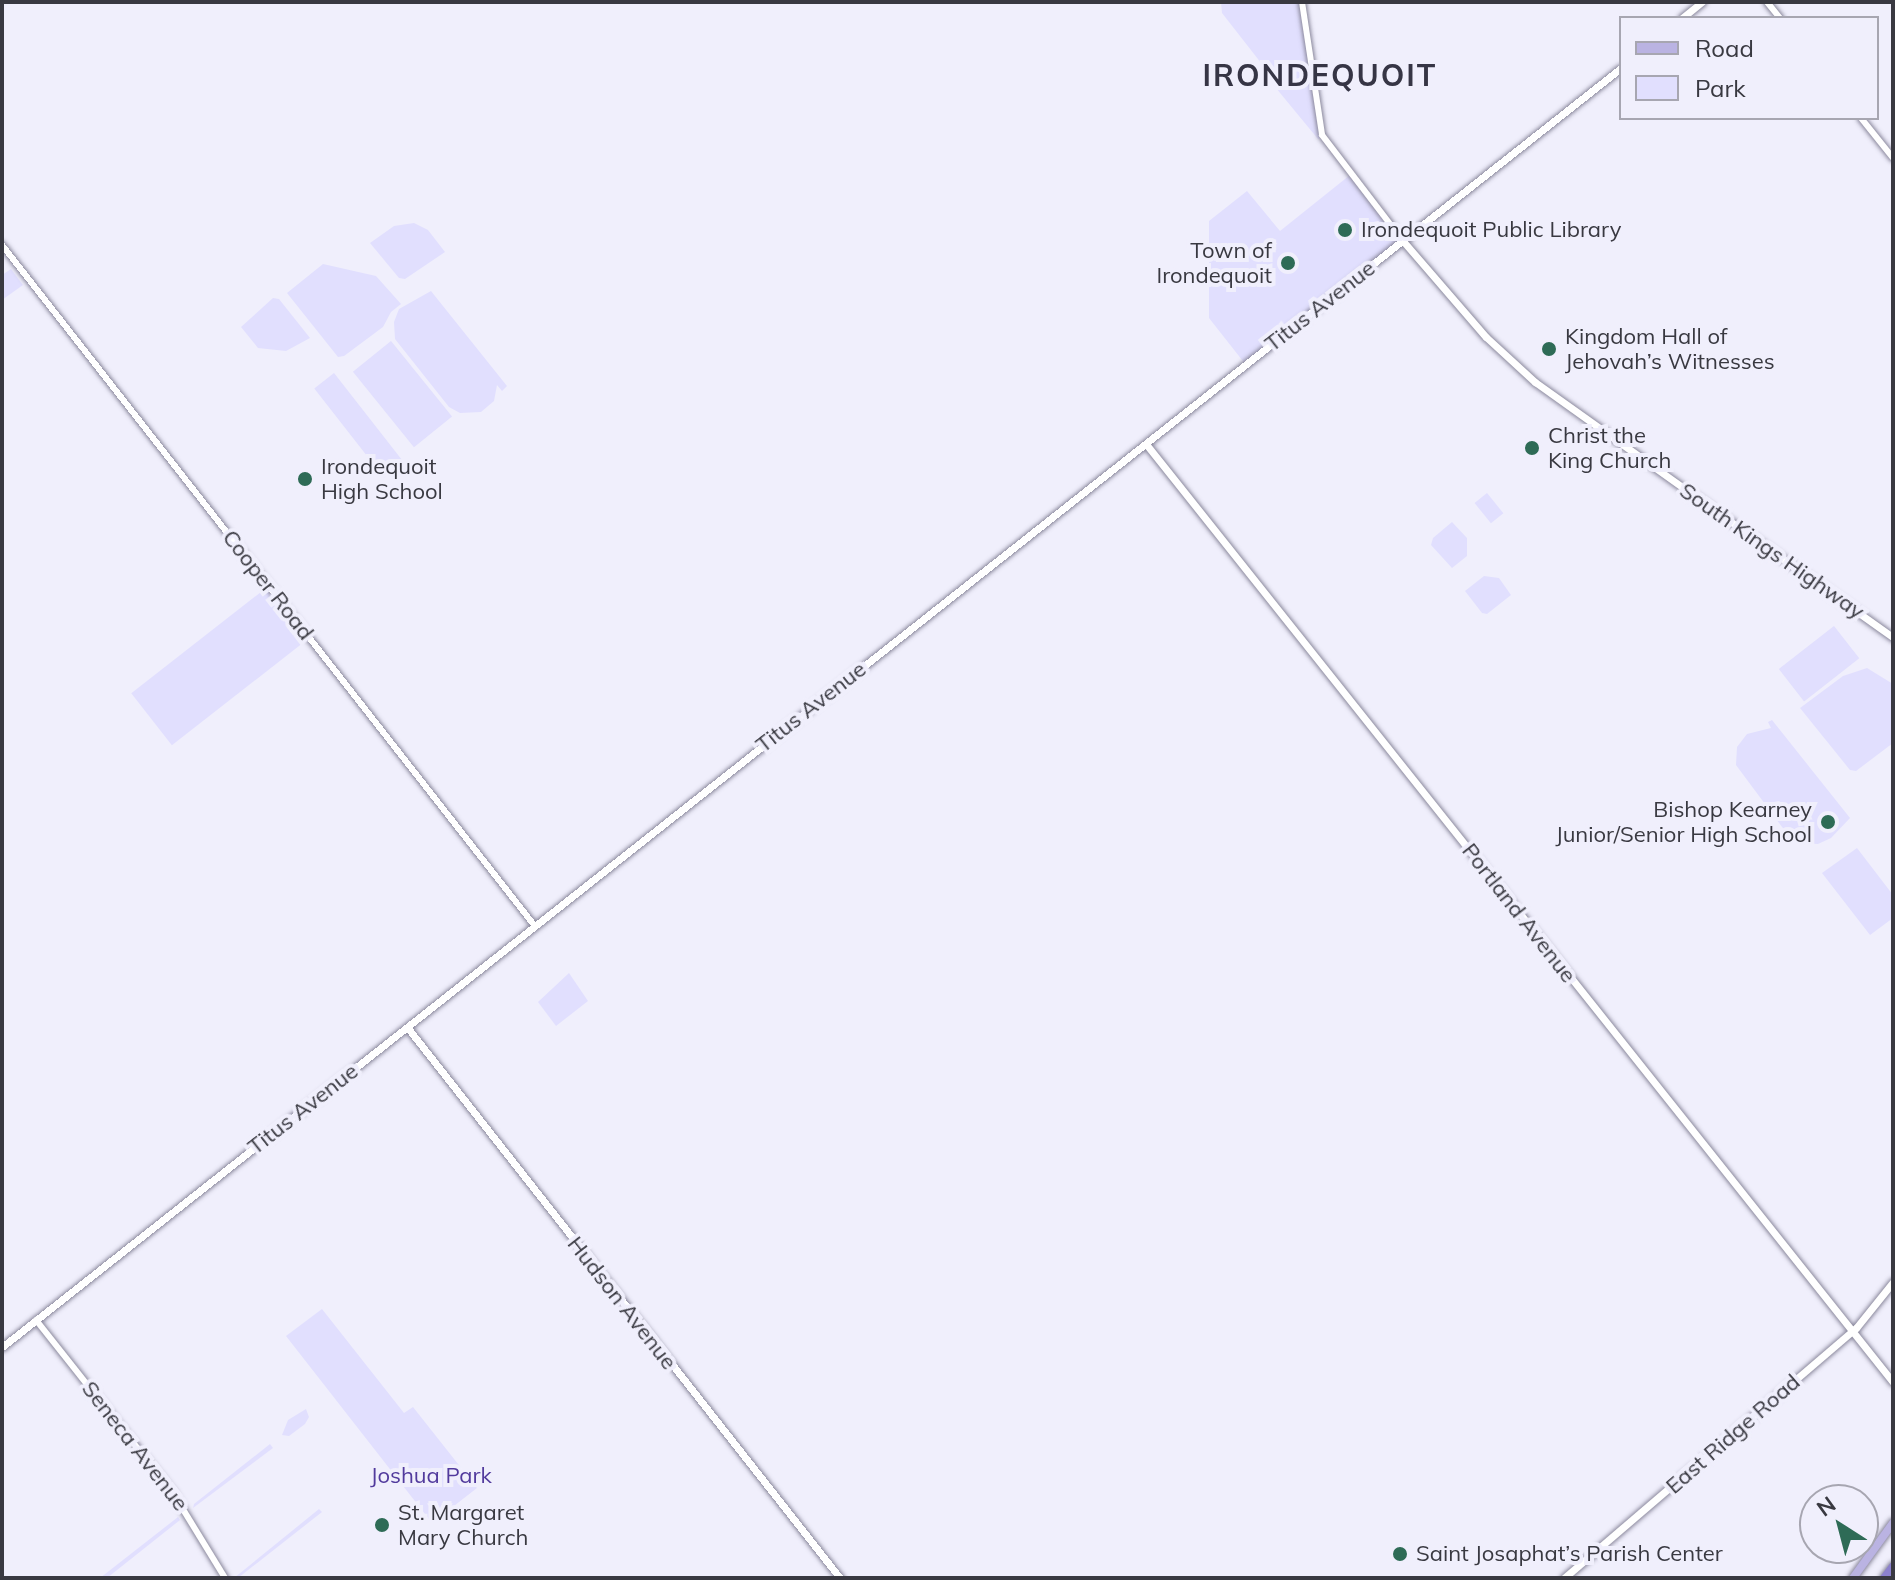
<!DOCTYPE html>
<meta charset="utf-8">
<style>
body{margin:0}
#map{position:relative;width:1895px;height:1580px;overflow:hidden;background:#f0effc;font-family:Mulish,sans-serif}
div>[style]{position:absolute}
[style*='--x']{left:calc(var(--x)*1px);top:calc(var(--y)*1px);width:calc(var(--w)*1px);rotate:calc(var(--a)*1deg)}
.green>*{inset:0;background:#e1dffe;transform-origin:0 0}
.roads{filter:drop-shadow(0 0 2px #8b899d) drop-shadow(0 0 2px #8b899d)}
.tertiary>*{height:6px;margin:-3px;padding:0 3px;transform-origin:3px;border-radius:3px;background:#fff}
.secondary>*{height:7px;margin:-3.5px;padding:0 3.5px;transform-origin:3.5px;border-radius:3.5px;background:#fff}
.primary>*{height:8px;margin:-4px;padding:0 4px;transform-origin:4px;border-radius:4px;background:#bab3e2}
.motorway>*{height:9px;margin:-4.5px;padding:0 4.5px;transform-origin:4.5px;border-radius:4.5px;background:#8c81ce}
.dots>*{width:22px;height:22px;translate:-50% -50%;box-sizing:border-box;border:4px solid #f0effc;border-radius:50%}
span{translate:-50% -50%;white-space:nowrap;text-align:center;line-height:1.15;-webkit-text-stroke:8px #f0effc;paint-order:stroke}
.poi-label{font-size:22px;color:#393941}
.left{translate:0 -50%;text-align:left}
.right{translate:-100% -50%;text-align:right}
.street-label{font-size:22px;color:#393941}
.park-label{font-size:22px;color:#523b9d}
.district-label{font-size:30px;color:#363545;font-weight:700;letter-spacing:2px}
.frame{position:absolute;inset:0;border:4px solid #393941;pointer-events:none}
.legend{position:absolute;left:1619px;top:16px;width:260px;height:104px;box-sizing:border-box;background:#f0effc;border:2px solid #a7a6b1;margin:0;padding:10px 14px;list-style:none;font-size:24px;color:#393941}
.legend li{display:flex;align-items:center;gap:16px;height:40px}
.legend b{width:40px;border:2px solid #a7a6b1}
.north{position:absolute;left:1799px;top:1484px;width:80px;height:80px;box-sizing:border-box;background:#f0effc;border:2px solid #a7a6b1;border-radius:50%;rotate:324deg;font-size:22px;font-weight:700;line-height:32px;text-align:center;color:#393941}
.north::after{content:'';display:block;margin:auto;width:28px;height:36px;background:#2e6b56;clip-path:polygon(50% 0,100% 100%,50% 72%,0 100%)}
</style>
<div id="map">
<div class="green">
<i style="clip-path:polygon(1221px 2px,1302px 2px,1322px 137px,1318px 139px,1271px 82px,1272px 77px,1222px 13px)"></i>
<i style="clip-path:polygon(1350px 175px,1403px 241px,1246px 365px,1209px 318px,1209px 221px,1247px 191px,1280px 231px)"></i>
<i style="clip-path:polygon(414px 223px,428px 230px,445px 252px,405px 279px,399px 278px,370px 243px,394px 226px)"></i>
<i style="clip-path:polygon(323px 264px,376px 276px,401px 304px,391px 312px,383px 327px,344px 356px,338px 357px,287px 293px)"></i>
<i style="clip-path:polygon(11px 269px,23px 285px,2px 300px,2px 275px)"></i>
<i style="clip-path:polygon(431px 291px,507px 386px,502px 391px,497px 385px,494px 401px,481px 412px,460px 413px,449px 407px,395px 339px,394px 322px,399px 309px)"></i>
<i style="clip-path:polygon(273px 298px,279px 299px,310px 338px,286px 351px,258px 348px,241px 327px)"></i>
<i style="left:391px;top:341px;width:97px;height:49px;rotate:51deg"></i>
<i style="left:334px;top:373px;width:113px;height:25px;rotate:52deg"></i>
<i style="left:1487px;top:493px;width:26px;height:16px;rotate:51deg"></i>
<i style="clip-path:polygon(1452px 522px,1467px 538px,1467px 556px,1452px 568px,1431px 545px,1433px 538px)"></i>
<i style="clip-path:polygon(1484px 576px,1499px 578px,1511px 595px,1487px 614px,1482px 613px,1465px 591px)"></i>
<i style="left:266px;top:588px;width:66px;height:171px;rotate:52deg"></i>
<i style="left:1834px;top:626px;width:41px;height:70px;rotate:52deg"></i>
<i style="clip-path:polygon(1867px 668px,1893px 684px,1893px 743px,1856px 771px,1850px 770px,1800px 708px,1843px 676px)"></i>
<i style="clip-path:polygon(1772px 720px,1850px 818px,1831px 838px,1818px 844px,1799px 843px,1782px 827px,1736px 765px,1737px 747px,1747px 734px,1771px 728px,1768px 722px)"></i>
<i style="clip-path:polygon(1857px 848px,1893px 895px,1893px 918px,1870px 935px,1822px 873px)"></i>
<i style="clip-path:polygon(569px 973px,588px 1001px,556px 1026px,538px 1002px)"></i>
<i style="clip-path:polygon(322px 1309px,404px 1413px,413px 1407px,477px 1488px,432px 1523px,286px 1336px)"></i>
<i style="clip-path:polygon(306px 1409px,309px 1417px,305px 1424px,289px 1436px,282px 1435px,288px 1420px)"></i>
<i style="clip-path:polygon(270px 1444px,273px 1448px,193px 1508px,194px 1504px)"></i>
<i style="clip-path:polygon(319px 1509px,322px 1512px,238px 1578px,234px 1578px)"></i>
<i style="clip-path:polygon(178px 1517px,180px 1520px,107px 1578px,100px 1578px)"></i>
</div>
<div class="roads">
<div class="tertiary">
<i style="--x:1302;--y:2;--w:134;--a:81.4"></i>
<i style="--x:1322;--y:135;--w:133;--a:52.6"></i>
<i style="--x:1767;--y:2;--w:21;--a:51"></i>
<i style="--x:1861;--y:118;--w:51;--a:51.3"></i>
<i style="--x:2;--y:245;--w:863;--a:51.96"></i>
<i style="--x:36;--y:1320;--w:221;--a:51.6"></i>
<i style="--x:173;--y:1493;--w:100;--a:58.5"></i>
</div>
<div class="secondary">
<i style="--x:1682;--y:18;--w:26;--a:-39"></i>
<i style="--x:1403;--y:241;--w:127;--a:49.2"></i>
<i style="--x:1486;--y:337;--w:67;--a:42.6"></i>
<i style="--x:1535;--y:382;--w:440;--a:35.5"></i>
<i style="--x:1146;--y:444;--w:1199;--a:51.47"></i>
<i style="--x:407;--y:1027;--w:701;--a:51.84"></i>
<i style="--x:2;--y:1347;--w:2063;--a:-38.31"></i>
<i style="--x:1564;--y:1578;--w:384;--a:-40.6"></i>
<i style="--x:1856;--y:1328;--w:59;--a:-51.2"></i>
</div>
<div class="primary">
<i style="--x:1853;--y:1578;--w:68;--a:-54"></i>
</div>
<div class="motorway">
<i style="--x:1884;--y:1578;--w:15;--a:-53"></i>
</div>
</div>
<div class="dots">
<i style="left:1345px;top:230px;background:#2e6b56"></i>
<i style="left:1288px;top:263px;background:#2e6b56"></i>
<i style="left:1549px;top:349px;background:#2e6b56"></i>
<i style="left:1532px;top:448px;background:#2e6b56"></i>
<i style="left:305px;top:479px;background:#2e6b56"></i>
<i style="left:1828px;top:822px;background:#2e6b56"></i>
<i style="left:382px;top:1525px;background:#2e6b56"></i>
<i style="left:1400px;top:1554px;background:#2e6b56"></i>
</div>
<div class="poi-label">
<span class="left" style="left:1361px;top:230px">Irondequoit Public Library</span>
<span class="right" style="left:1272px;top:263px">Town of<br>Irondequoit</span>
<span class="left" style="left:1565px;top:349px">Kingdom Hall of<br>Jehovah’s Witnesses</span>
<span class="left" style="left:1548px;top:448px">Christ the<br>King Church</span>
<span class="left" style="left:321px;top:479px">Irondequoit<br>High School</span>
<span class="right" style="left:1812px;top:822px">Bishop Kearney<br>Junior/Senior High School</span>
<span class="left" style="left:398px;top:1525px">St. Margaret<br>Mary Church</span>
<span class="left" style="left:1416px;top:1554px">Saint Josaphat’s Parish Center</span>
</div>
<div class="street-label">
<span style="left:1320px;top:306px;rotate:-38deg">Titus Avenue</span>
<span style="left:1772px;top:551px;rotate:35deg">South Kings Highway</span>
<span style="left:268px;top:585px;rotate:52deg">Cooper Road</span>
<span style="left:811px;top:707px;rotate:-38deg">Titus Avenue</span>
<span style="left:1519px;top:913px;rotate:52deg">Portland Avenue</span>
<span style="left:303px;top:1109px;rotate:-38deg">Titus Avenue</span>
<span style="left:622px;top:1303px;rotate:52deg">Hudson Avenue</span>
<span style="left:1733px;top:1434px;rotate:-41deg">East Ridge Road</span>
<span style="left:135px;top:1446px;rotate:52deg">Seneca Avenue</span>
</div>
<div class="park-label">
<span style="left:431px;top:1476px">Joshua Park</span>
</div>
<div class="district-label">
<span style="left:1320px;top:75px">IRONDEQUOIT</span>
</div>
<div class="frame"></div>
<ul class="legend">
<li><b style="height:10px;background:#bab3e2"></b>Road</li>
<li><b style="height:22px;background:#e1dffe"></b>Park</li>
</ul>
<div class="north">N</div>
</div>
